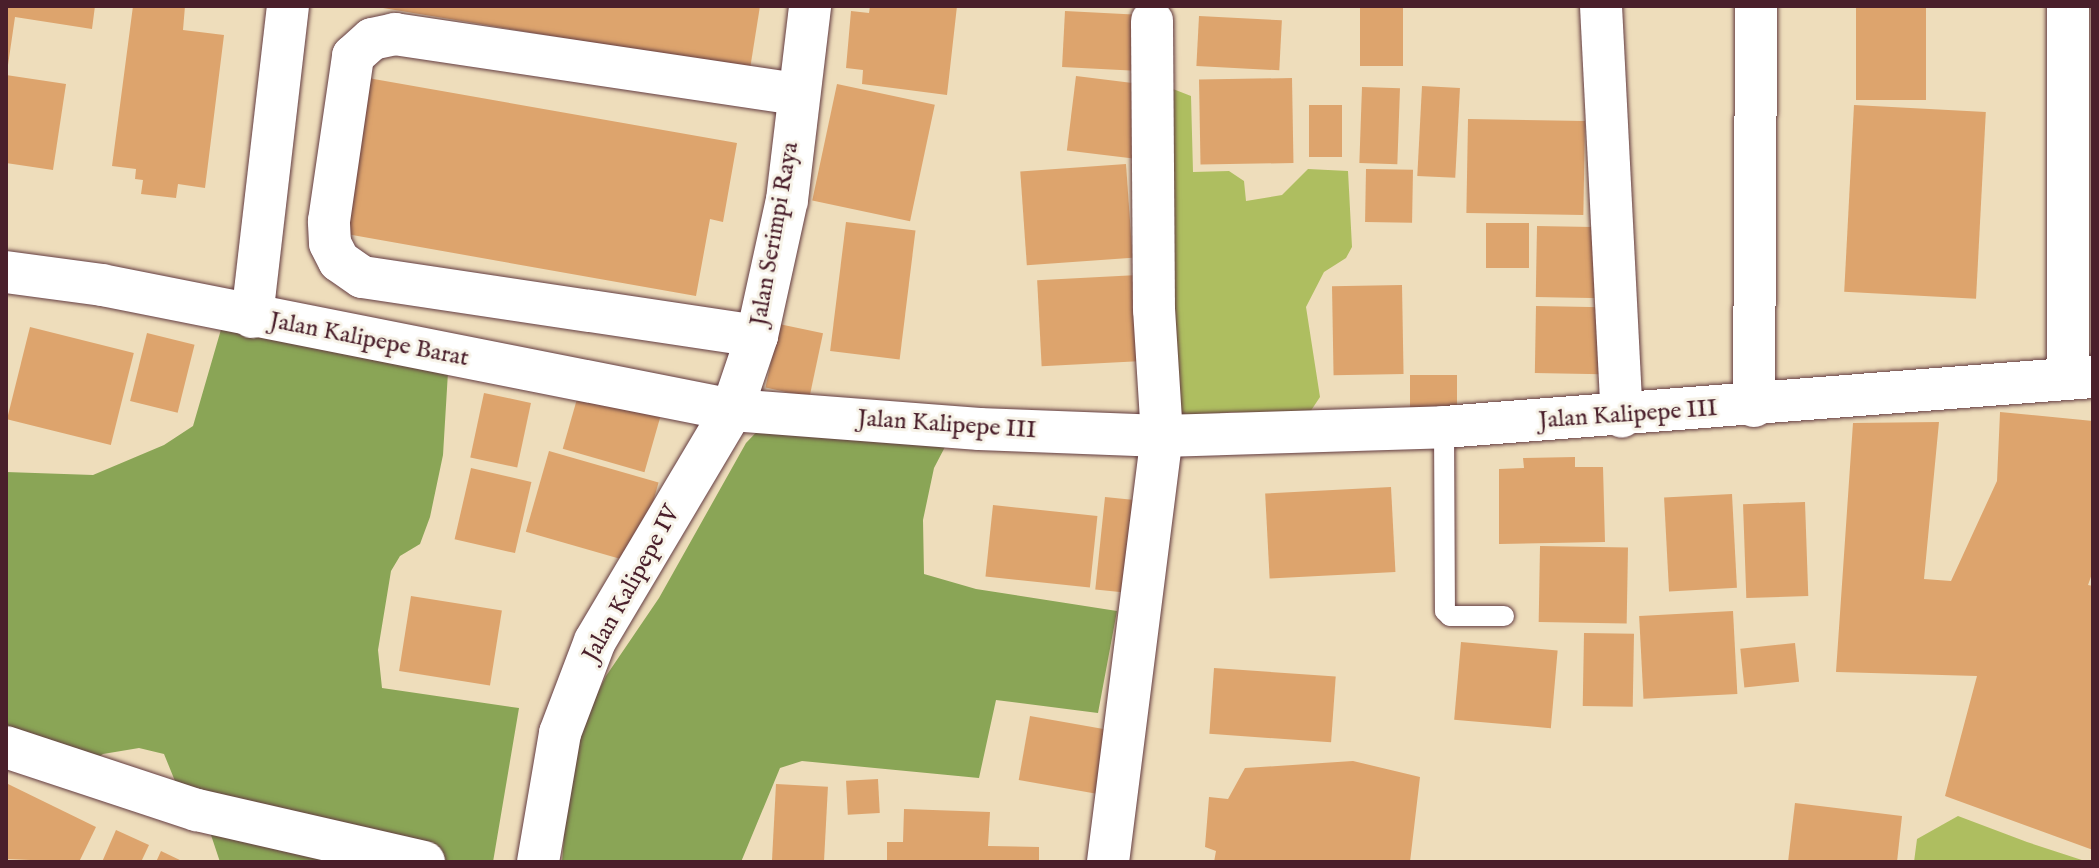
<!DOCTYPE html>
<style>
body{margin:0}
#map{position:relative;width:2099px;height:868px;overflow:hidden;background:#edb;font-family:"IM FELL English",serif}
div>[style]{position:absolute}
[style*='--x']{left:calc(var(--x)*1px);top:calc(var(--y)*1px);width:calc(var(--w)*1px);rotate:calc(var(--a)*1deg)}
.green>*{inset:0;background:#aebe60}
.forest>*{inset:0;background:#8aa556}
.building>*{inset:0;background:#dda46d;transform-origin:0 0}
.roads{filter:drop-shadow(0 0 2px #633c41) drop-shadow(0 0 2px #633c41)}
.lane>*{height:20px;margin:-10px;padding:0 10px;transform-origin:10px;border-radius:10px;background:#fff}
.street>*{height:42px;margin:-21px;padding:0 21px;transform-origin:21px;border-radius:21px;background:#fff}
span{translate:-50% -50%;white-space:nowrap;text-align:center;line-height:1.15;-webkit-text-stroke:6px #f7f3e8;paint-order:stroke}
.street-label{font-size:24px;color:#4a1f2b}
.frame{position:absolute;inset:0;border:8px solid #4a1f2b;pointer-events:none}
</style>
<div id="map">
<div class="green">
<i style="clip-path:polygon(1173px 89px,1191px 96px,1193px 172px,1229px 171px,1244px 181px,1246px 201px,1282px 195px,1308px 169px,1348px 171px,1352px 247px,1346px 258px,1324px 272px,1306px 307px,1320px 397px,1306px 418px,1232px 412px,1161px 418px)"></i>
<i style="clip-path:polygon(1958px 816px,2027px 842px,2088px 862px,1914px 862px,1917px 839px)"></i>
</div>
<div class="forest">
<i style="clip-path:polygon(222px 326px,448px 372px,443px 455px,430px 517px,420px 544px,400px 556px,391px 571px,378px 650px,382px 688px,519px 708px,493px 862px,220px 862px,209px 829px,177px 786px,164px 754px,139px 748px,103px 754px,83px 768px,6px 755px,6px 472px,93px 475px,164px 445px,193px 426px)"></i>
<i style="clip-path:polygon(767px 421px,946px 445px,934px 468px,923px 520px,924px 574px,976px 589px,1117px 611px,1098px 713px,996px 700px,979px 778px,802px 761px,780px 768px,741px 862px,562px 862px,571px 746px,606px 676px,659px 598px,746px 443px)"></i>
</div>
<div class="building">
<i style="clip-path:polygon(6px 6px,95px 6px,92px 29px,15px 17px,8px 65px)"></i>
<i style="clip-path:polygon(133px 6px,185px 6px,183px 30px,224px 35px,205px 188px,178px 184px,176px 198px,141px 194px,143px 180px,135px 179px,136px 169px,112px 166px)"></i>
<i style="clip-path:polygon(371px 6px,760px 6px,750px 69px)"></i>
<i style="clip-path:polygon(870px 6px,957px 6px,947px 95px,862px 84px,863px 70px,846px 68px,851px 11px,869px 13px)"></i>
<i style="left:1360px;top:6px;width:43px;height:60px"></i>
<i style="left:1856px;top:6px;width:70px;height:94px"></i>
<i style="left:1065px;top:11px;width:78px;height:56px;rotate:3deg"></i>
<i style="left:1199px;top:16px;width:83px;height:50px;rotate:3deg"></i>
<i style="clip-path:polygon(6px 75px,66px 84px,53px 170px,6px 163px)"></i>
<i style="left:1076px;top:76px;width:69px;height:75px;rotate:7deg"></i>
<i style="clip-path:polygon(368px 78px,737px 143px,723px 222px,710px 219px,696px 296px,341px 233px)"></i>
<i style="left:1292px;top:78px;width:85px;height:93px;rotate:89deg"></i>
<i style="left:837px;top:84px;width:100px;height:119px;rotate:12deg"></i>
<i style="left:1422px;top:86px;width:38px;height:90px;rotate:3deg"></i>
<i style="left:1362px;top:87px;width:38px;height:76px;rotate:2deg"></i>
<i style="left:1342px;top:105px;width:52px;height:33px;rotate:90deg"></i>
<i style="left:1854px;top:105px;width:132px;height:187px;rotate:3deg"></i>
<i style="left:1468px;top:119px;width:117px;height:94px;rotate:1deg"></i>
<i style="left:1126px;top:164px;width:94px;height:106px;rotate:86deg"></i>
<i style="left:1366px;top:169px;width:47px;height:53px;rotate:1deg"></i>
<i style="left:846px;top:222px;width:70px;height:130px;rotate:7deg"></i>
<i style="left:1486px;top:223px;width:43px;height:45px"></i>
<i style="left:1537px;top:226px;width:69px;height:71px;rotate:1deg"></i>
<i style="left:1138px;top:275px;width:86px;height:101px;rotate:87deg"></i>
<i style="left:1402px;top:285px;width:89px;height:70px;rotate:89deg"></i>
<i style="left:1536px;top:306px;width:67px;height:67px;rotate:1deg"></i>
<i style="left:779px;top:324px;width:45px;height:65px;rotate:12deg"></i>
<i style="left:30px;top:327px;width:107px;height:95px;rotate:14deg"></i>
<i style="left:147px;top:333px;width:49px;height:70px;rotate:14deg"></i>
<i style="left:1457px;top:375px;width:40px;height:47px;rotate:90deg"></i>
<i style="left:579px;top:392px;width:85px;height:59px;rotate:16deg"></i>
<i style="left:484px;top:393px;width:48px;height:66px;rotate:12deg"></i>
<i style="clip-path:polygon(2000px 412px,2093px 421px,2093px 571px,2088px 585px,2093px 586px,2093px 850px,1945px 796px,1977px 676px,1836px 672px,1853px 423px,1939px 422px,1924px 579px,1951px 581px,1997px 481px)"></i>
<i style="left:549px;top:451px;width:114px;height:84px;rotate:16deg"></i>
<i style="clip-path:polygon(1575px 457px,1575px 467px,1603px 467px,1605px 542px,1499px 544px,1499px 469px,1524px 468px,1523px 458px)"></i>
<i style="left:471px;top:468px;width:62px;height:73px;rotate:13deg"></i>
<i style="left:1391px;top:487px;width:85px;height:126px;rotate:87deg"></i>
<i style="left:1732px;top:494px;width:94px;height:68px;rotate:87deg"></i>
<i style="left:1105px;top:497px;width:37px;height:93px;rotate:6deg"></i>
<i style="left:1805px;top:502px;width:94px;height:62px;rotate:88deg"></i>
<i style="left:993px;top:505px;width:105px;height:72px;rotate:6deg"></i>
<i style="left:1540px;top:546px;width:88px;height:76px;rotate:1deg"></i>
<i style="left:411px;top:596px;width:92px;height:76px;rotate:9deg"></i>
<i style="left:1733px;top:611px;width:83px;height:94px;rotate:87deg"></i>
<i style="left:1584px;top:633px;width:50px;height:73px;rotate:1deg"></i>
<i style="left:1461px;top:642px;width:97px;height:78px;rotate:5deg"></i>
<i style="left:1795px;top:643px;width:39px;height:55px;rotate:84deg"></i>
<i style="left:1214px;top:668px;width:122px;height:66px;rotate:4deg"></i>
<i style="left:1030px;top:716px;width:89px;height:65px;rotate:10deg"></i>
<i style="clip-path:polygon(1353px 761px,1420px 777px,1410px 862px,1214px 862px,1216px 851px,1205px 847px,1209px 797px,1228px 799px,1245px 768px)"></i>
<i style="left:878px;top:779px;width:34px;height:32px;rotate:87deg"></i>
<i style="clip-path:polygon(8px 784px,96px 827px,79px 862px,6px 859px)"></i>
<i style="left:776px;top:784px;width:52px;height:78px;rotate:3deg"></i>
<i style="clip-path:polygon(1795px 803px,1902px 816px,1897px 862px,1788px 862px)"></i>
<i style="clip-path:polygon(904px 809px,990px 812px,988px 846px,1039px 847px,1039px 862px,887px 862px,887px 842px,903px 842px)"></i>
<i style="clip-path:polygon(116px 830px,149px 845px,141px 862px,102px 862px)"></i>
<i style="clip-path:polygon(161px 851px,184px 862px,156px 862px)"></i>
</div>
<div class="roads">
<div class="lane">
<i style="--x:1444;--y:427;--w:184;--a:89.7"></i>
<i style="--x:1445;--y:611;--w:7;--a:45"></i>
<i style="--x:1450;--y:616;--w:54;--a:0"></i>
</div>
<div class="street">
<i style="--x:1601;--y:6;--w:411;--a:87.1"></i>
<i style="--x:2068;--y:6;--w:372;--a:90"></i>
<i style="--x:6;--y:272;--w:97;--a:7.7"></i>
<i style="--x:102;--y:285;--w:642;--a:11.22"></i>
<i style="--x:732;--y:410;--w:248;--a:4.4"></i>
<i style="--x:979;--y:429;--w:183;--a:2.2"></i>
<i style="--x:1162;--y:436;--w:282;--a:-1.8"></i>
<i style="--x:1444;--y:427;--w:651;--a:-4.41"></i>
<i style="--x:252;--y:317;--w:313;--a:-83.4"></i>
<i style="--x:757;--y:336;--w:399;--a:-171.5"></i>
<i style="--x:362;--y:277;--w:28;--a:-145"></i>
<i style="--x:339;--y:261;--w:20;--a:-117"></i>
<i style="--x:330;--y:243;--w:22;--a:-93"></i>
<i style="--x:329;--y:221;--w:167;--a:-81.7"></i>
<i style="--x:353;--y:56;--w:25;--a:-42"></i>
<i style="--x:372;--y:39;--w:24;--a:-12"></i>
<i style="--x:395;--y:34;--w:407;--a:8.5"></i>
<i style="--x:1754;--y:406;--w:400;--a:-89.7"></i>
<i style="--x:6;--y:747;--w:201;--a:18.3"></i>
<i style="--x:197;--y:810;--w:233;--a:12.9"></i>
<i style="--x:538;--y:862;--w:131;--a:-80.3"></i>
<i style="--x:560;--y:733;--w:98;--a:-69.2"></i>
<i style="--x:595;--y:641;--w:269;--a:-59.3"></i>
<i style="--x:732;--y:410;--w:78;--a:-71.3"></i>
<i style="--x:757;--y:336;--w:139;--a:-77.6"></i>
<i style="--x:787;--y:200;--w:195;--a:-83.2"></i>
<i style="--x:1108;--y:862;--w:429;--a:-82.8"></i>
<i style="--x:1162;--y:436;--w:126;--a:-93.6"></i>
<i style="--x:1154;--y:310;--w:289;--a:-90.4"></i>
</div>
</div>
<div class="street-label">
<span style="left:775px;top:234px;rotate:-80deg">Jalan Serimpi Raya</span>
<span style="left:369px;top:340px;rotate:11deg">Jalan Kalipepe Barat</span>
<span style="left:1628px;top:415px;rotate:-4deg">Jalan Kalipepe III</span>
<span style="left:947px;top:425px;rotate:4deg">Jalan Kalipepe III</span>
<span style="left:632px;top:584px;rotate:-61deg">Jalan Kalipepe IV</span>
</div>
<div class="frame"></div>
</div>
